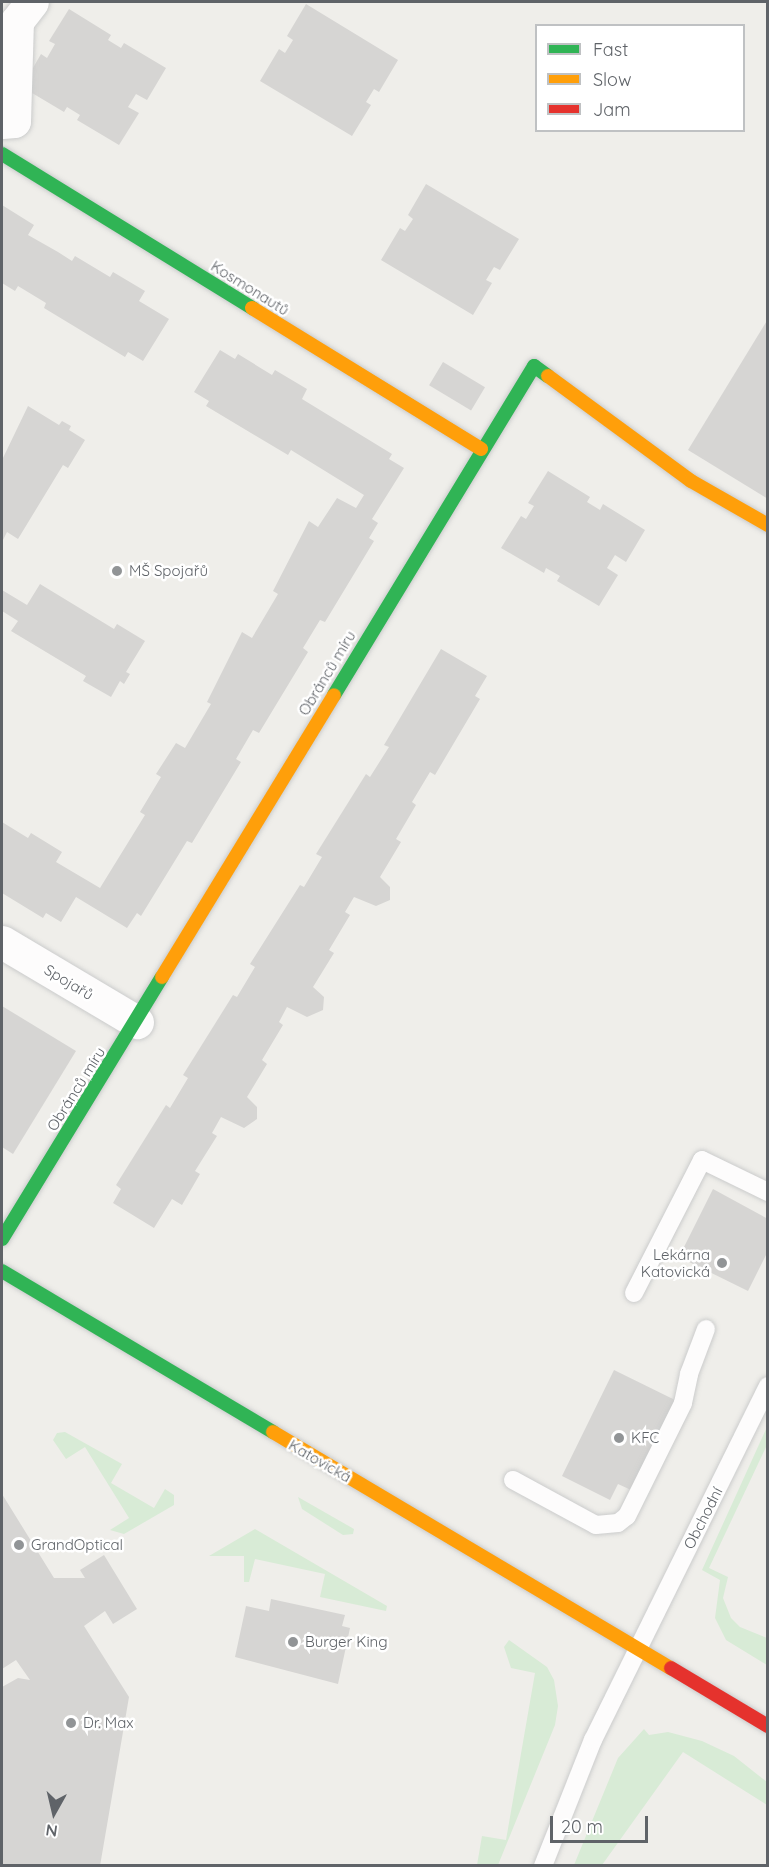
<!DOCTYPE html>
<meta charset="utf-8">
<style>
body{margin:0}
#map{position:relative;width:769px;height:1867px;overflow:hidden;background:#efeeea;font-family:Quicksand,sans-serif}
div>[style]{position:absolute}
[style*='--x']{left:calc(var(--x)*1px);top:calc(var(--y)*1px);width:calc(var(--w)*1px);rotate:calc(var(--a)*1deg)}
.green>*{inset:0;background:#d8ebd6}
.building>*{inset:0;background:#d6d5d3;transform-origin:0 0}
.roads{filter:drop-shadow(0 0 2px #cbcccc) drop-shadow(0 0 2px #cbcccc)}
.lane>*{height:18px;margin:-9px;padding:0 9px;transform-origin:9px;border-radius:9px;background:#fdfcfc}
.street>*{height:33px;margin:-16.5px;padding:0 16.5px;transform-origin:16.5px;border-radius:16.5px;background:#fdfcfc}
.fast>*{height:14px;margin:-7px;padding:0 7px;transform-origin:7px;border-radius:7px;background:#30b455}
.slow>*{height:14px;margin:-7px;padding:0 7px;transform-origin:7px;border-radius:7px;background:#ff9f0a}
.jam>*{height:14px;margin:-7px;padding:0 7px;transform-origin:7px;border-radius:7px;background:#e5322d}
.dots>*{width:16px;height:16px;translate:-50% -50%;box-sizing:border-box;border:3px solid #fff;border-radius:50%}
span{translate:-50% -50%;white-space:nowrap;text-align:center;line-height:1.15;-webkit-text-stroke:5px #fff;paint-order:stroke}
.street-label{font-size:15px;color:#5f6368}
.poi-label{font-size:15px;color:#5f6368}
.left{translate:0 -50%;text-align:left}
.right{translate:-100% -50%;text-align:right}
.frame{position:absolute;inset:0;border:3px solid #5f6368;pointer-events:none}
.legend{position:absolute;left:535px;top:24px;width:210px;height:108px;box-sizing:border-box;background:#fff;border:2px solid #bfc1c3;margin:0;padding:8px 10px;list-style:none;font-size:18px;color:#5f6368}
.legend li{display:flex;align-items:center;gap:12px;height:30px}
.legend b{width:30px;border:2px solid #bfc1c3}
.north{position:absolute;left:24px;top:1783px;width:60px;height:60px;-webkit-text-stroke:4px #fff;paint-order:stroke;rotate:188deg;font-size:16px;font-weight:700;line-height:24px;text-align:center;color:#5f6368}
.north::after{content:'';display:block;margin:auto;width:21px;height:27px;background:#5f6368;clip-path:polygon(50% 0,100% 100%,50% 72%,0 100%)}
.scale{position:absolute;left:550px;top:1816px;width:98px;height:27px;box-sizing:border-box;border:3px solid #5f6368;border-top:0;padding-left:8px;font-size:18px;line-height:21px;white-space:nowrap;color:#5f6368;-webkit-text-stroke:4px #fff;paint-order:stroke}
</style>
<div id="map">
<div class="green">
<i style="clip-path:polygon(767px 1427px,767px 1445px,709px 1568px,728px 1577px,723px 1598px,731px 1618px,740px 1627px,767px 1638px,767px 1665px,726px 1640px,715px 1618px,720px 1580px,702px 1570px)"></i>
<i style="clip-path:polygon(65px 1432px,122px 1464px,111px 1483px,154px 1508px,165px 1489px,174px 1495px,174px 1505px,124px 1534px,110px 1530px,129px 1518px,85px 1447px,66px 1459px,53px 1440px,57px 1433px)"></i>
<i style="clip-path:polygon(298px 1497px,354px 1529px,353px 1534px,343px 1535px,302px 1509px)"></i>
<i style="clip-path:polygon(255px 1529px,387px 1606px,386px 1611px,320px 1597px,325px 1574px,255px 1559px,249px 1582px,244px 1582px,244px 1556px,209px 1556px)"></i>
<i style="clip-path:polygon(509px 1640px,547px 1667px,554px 1680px,558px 1706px,555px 1725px,498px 1865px,477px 1865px,482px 1836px,506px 1840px,535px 1673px,511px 1668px,504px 1647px)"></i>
<i style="clip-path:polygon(644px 1729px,649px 1735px,668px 1732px,702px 1741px,734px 1756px,767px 1782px,767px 1805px,683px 1752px,602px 1865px,574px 1865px,618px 1758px)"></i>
</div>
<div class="building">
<i style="clip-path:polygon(306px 4px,398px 60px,379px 92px,374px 89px,366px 102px,371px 105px,352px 136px,260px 81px,279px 49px,285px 53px,293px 40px,287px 36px)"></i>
<i style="clip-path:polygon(69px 9px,111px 35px,108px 40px,121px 48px,124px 43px,166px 68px,147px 100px,136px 94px,128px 107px,139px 113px,119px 145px,77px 120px,80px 115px,67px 107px,64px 112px,22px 87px,41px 54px,47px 58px,55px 44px,49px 41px)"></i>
<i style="clip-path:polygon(426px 184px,519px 239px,500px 270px,494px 267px,486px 280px,492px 283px,473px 315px,381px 260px,400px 228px,405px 231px,413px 219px,408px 215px)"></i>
<i style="clip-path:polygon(2px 205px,34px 225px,28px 235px,58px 252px,72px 261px,75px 256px,110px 277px,113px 272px,145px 291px,139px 301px,169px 319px,143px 361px,128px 352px,125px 357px,44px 308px,46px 303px,18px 286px,15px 291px,2px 283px)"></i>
<i style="clip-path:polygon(768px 319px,768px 499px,688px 450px)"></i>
<i style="clip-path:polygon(220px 350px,235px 359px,238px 354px,272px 375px,275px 370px,307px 389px,302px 399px,392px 454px,389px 459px,404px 468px,372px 519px,378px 523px,369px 538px,374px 541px,325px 622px,320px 620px,303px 648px,308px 652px,259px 733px,253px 730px,236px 759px,241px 762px,192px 843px,187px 841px,141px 916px,137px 913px,127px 928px,76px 897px,61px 922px,46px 913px,43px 918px,2px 893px,2px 822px,28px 838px,31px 833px,62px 852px,56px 862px,100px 888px,145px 815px,140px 812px,161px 777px,156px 774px,176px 743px,185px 748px,211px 704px,207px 702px,242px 632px,252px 638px,278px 594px,273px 591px,309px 521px,318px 527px,337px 498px,356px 508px,364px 495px,291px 450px,288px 455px,206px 406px,209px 401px,194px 392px)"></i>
<i style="left:443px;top:362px;width:49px;height:27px;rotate:31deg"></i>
<i style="clip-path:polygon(28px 406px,59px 425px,62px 421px,71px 426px,69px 430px,85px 440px,68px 468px,63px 465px,18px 539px,7px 532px,2px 542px,2px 460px)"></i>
<i style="clip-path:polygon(548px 471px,590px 497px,587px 502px,600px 510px,603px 504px,645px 530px,626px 562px,615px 555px,607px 568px,618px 575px,599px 606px,557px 581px,560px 576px,546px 568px,544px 573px,501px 548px,521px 516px,526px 519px,534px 506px,528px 503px)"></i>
<i style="clip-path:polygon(40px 584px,114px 629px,117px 624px,145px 641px,126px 672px,130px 674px,124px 684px,120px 681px,111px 697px,83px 681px,86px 676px,11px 631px,18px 621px,2px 611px,2px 590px,27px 605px)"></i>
<i style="clip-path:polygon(441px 649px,487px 676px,475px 696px,480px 699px,435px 775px,430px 772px,412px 802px,416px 805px,396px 839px,401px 842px,380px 877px,390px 887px,390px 900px,376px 906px,354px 897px,345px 912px,350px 915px,329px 950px,334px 953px,313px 987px,324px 997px,323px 1010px,307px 1017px,287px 1007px,279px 1022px,283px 1025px,262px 1060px,267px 1064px,247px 1097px,257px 1107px,257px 1119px,244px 1128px,221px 1117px,212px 1133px,217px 1136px,195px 1171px,200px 1174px,182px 1205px,172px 1199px,154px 1228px,113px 1203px,121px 1189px,116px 1185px,166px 1105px,170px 1108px,188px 1078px,183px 1075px,233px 995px,237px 997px,255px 967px,250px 964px,300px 885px,304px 887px,322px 857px,316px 854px,366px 774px,370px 777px,389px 747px,384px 745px)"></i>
<i style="clip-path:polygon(2px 1006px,76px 1051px,13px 1154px,2px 1147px)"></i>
<i style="clip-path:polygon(713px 1189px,768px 1219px,768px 1251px,748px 1291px,679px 1257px)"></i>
<i style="clip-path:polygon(614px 1370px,675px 1400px,631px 1490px,618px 1484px,610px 1500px,562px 1476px)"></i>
<i style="clip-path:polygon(2px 1494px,54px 1578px,85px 1578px,80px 1570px,104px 1555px,137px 1609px,113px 1624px,105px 1611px,84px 1626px,129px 1697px,100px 1866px,2px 1866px,2px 1687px,18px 1678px,30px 1680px,16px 1660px,2px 1669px)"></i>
<i style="clip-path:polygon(271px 1599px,345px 1615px,342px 1626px,350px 1628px,338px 1684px,235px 1657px,246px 1606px,269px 1611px)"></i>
</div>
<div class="roads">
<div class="lane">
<i style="--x:634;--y:1293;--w:149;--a:-62.9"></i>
<i style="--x:702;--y:1160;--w:73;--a:25.9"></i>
<i style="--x:513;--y:1480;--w:94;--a:28.5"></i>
<i style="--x:596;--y:1525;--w:22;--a:-5"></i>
<i style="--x:618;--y:1523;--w:11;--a:-38"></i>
<i style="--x:627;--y:1516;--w:126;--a:-63.6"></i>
<i style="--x:683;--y:1403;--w:30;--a:-78"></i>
<i style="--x:689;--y:1374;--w:48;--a:-69.3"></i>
<i style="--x:543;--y:1866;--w:136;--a:-68.4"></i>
<i style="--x:593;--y:1740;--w:395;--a:-63.7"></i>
</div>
<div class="street">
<i style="--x:2;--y:122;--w:12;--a:-5"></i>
<i style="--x:14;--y:121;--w:100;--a:-88.3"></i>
<i style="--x:17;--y:21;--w:24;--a:-52"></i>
<i style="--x:2;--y:942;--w:157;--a:30.7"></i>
</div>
<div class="fast">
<i style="--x:2;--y:154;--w:294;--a:31.6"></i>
<i style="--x:334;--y:695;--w:385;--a:-58.7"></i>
<i style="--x:534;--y:366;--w:17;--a:36"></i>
<i style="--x:2;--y:1239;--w:307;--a:-58.6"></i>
<i style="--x:2;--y:1271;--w:315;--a:30.7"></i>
</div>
<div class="slow">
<i style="--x:252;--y:308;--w:269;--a:31.6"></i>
<i style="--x:548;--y:376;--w:177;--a:36.3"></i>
<i style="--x:691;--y:481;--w:89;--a:29.7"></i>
<i style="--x:162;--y:977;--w:330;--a:-58.6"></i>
<i style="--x:273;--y:1432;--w:463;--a:30.7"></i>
</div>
<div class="jam">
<i style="--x:671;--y:1668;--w:113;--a:30.9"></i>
</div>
</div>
<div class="dots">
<i style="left:117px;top:571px;background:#919496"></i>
<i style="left:722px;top:1263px;background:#919496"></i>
<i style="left:619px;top:1438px;background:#919496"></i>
<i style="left:19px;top:1545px;background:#919496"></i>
<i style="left:293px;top:1642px;background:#919496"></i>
<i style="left:71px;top:1723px;background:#919496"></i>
</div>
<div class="street-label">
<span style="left:250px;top:288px;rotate:32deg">Kosmonautů</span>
<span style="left:327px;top:673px;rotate:-59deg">Obránců míru</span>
<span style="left:69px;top:982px;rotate:31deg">Spojařů</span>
<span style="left:76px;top:1089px;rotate:-58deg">Obránců míru</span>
<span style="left:320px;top:1461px;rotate:30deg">Katovická</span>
<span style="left:703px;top:1518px;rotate:-63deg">Obchodní</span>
</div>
<div class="poi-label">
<span class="left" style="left:129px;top:571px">MŠ Spojařů</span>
<span class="right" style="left:710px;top:1263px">Lekárna<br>Katovická</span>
<span class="left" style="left:631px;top:1438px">KFC</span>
<span class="left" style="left:31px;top:1545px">GrandOptical</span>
<span class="left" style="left:305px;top:1642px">Burger King</span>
<span class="left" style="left:83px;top:1723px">Dr. Max</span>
</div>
<div class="frame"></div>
<ul class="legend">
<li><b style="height:8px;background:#30b455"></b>Fast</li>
<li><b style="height:8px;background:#ff9f0a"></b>Slow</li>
<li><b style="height:8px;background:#e5322d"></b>Jam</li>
</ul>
<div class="north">N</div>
<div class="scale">20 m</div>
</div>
